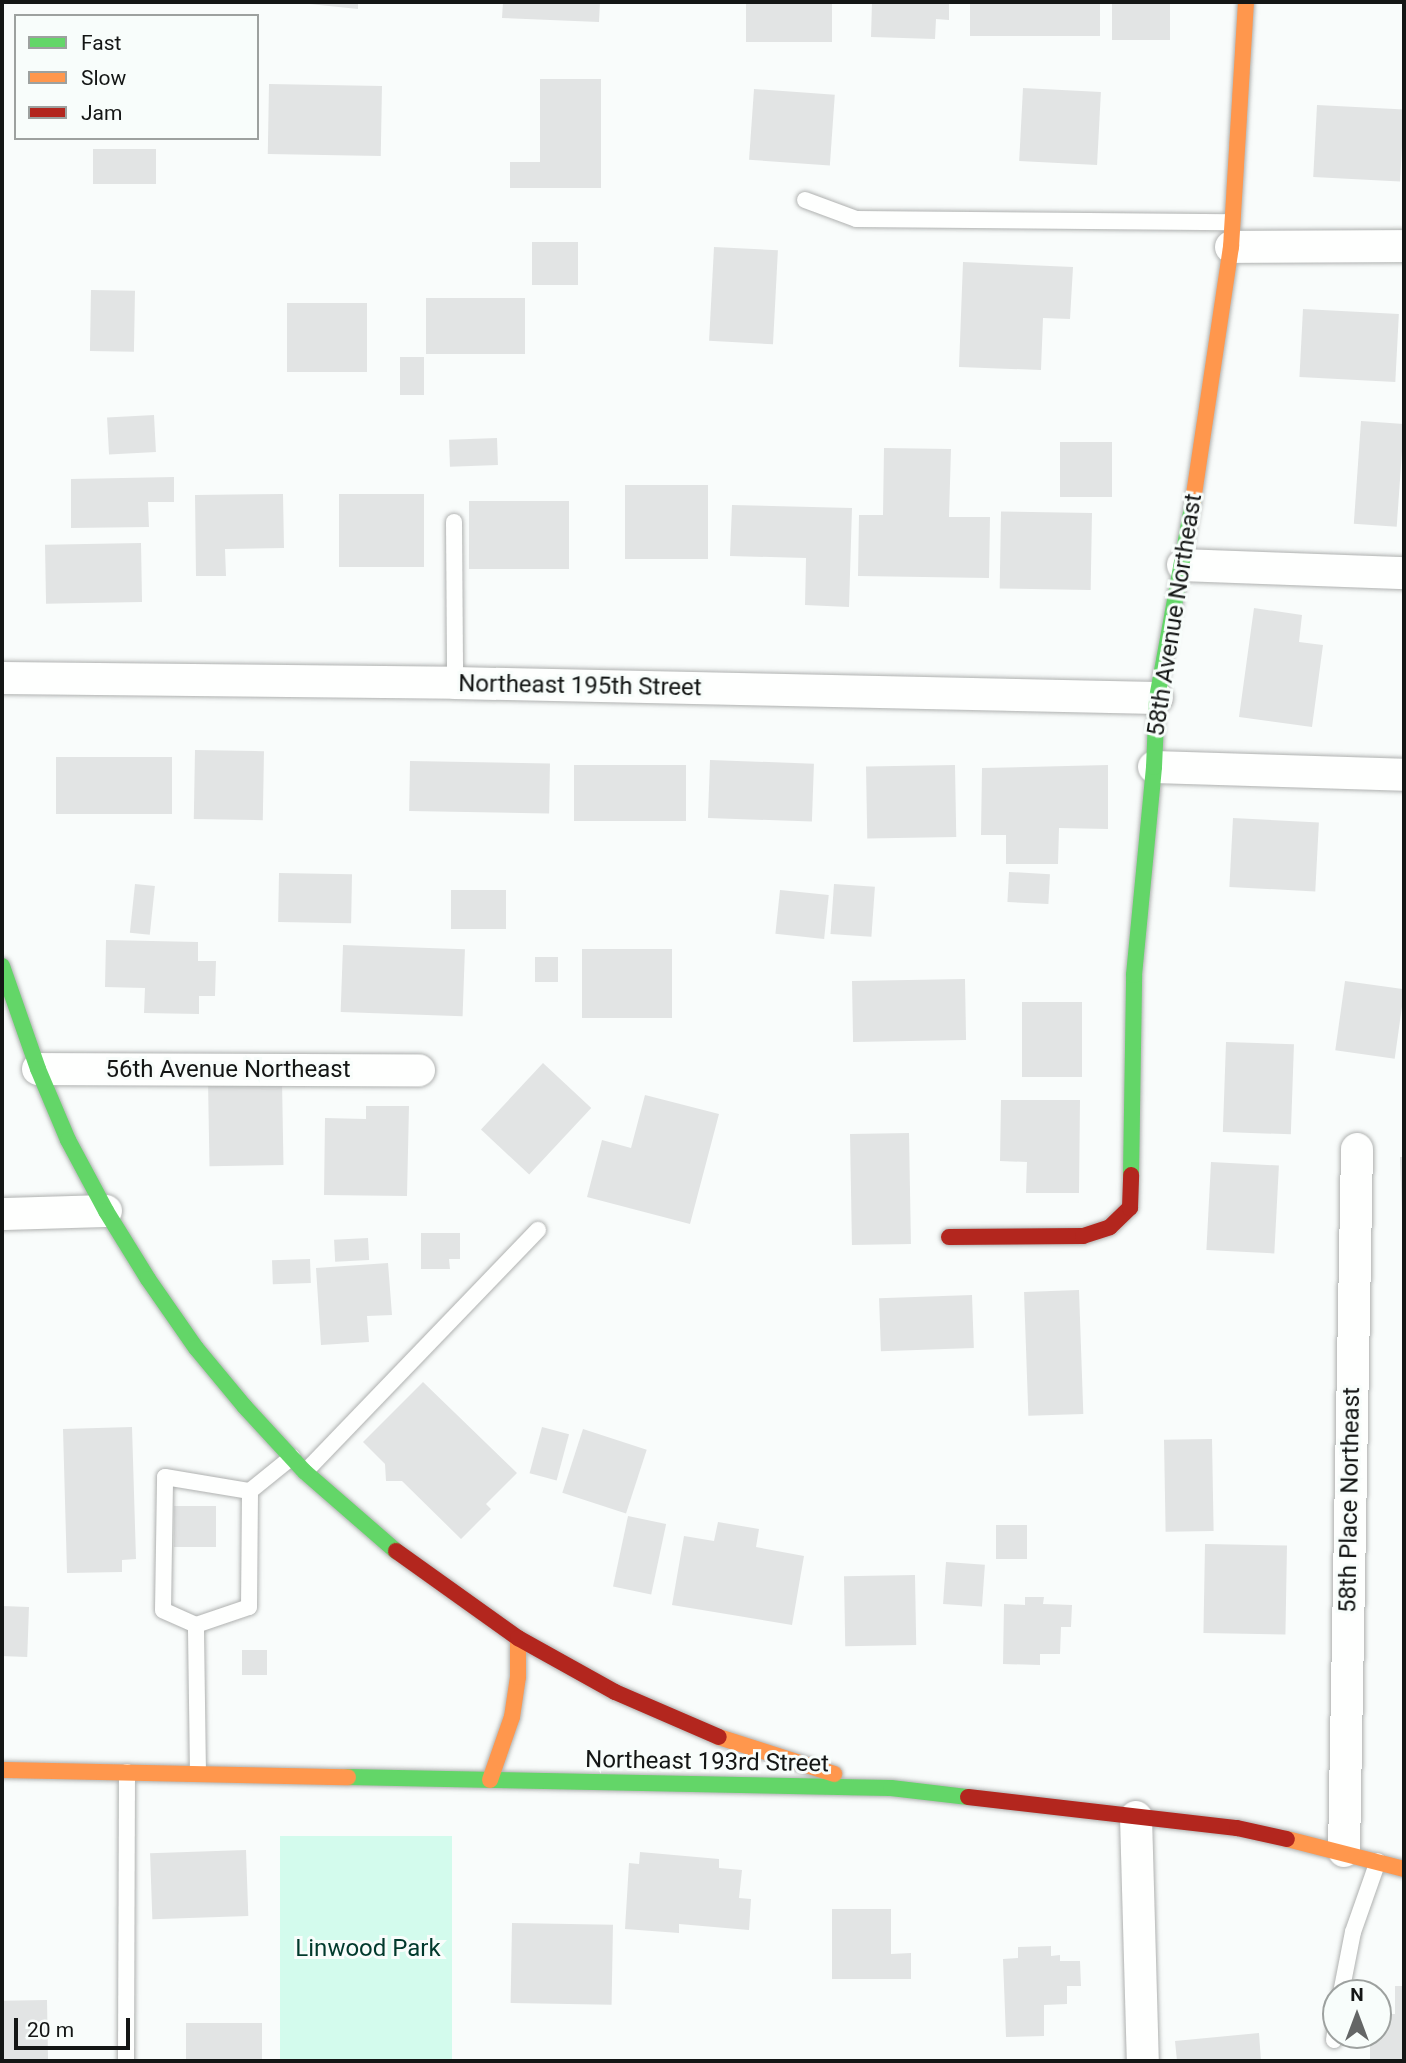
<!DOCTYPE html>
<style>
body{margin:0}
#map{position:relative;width:1406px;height:2063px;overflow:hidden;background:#f9fcfb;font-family:Roboto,sans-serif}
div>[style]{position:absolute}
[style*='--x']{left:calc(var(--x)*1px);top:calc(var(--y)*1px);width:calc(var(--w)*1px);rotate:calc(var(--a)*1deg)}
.green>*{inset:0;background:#d3fbed;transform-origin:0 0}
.building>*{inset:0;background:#e2e4e4;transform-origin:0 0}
.roads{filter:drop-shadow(0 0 2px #afb1b0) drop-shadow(0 0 2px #afb1b0)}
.lane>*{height:16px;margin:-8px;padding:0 8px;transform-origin:8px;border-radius:8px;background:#fefffe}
.street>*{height:32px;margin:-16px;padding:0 16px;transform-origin:16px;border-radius:16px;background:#fefffe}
.fast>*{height:16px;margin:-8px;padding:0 8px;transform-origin:8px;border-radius:8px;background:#63d668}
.slow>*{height:16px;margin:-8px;padding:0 8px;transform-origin:8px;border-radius:8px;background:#ff974d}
.jam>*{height:16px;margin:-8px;padding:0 8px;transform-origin:8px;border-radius:8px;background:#b3261e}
span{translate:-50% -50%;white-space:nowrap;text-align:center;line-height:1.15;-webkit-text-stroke:6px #f8fdfb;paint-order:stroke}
.street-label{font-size:24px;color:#141615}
.park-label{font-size:24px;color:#01392c}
.frame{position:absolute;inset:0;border:4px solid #141615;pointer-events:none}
.legend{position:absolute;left:14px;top:14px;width:245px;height:126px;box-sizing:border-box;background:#f8fdfb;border:2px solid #9da19f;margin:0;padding:9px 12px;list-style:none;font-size:21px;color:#141615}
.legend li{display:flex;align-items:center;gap:14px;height:35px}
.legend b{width:35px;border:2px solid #9da19f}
.north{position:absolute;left:1322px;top:1979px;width:70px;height:70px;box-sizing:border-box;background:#f8fdfb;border:2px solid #9da19f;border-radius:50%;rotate:0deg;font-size:19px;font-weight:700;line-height:28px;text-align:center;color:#141615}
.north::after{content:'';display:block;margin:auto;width:24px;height:32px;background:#646666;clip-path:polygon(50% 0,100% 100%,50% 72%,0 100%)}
.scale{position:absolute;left:14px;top:2018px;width:116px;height:32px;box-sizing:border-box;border:4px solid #141615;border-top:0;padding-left:9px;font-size:21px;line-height:24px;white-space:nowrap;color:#141615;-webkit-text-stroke:5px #f8fdfb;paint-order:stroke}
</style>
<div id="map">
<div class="green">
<i style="left:280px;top:1836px;width:172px;height:225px"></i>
</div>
<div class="building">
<i style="clip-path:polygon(290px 2px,358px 2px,358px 9px)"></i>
<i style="clip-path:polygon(503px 2px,600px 2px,599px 22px,502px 18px)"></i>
<i style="left:746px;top:2px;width:86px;height:40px"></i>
<i style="clip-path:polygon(872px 2px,949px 2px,949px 20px,936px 19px,935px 39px,871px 37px)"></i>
<i style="left:970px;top:2px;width:130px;height:34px"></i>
<i style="left:1112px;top:2px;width:58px;height:38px"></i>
<i style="clip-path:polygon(540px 79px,601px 79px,601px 188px,510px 188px,510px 162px,540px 162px)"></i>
<i style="left:269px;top:84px;width:113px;height:70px;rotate:1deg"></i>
<i style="left:1023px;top:88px;width:78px;height:73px;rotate:3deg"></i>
<i style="left:754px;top:89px;width:81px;height:71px;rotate:4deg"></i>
<i style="left:1317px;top:105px;width:87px;height:72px;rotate:3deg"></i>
<i style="left:93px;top:149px;width:63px;height:35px"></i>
<i style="left:532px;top:242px;width:46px;height:43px"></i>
<i style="left:714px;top:247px;width:64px;height:94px;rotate:3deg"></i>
<i style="clip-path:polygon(963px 262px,1073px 267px,1070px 319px,1043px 318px,1041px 370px,959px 367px)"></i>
<i style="left:91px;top:290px;width:44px;height:61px;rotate:1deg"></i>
<i style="left:525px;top:298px;width:56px;height:99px;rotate:90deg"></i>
<i style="left:287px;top:303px;width:80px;height:69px"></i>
<i style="left:1303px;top:309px;width:96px;height:68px;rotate:3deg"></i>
<i style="left:424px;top:357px;width:38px;height:24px;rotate:90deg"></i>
<i style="left:154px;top:415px;width:37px;height:47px;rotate:87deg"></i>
<i style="left:1361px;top:421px;width:43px;height:103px;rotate:4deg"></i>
<i style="left:497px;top:438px;width:27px;height:48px;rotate:88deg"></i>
<i style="left:1112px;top:442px;width:55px;height:52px;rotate:90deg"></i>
<i style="clip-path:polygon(884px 448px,951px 449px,949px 517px,990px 517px,989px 578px,858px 576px,859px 515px,883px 515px)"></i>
<i style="clip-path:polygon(174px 477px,174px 502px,148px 502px,149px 527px,71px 528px,71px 479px)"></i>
<i style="left:625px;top:485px;width:83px;height:74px"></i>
<i style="clip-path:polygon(283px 494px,284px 548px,225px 549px,226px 576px,196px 576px,195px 495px)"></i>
<i style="left:424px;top:494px;width:73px;height:85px;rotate:90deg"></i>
<i style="left:469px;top:501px;width:100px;height:68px"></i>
<i style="clip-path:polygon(732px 505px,852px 508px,849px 607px,805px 605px,806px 558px,730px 556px)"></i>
<i style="left:1092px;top:513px;width:77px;height:91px;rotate:91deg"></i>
<i style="left:141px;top:543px;width:59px;height:96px;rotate:89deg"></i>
<i style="clip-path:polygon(1254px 608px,1302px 615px,1299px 642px,1323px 645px,1312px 727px,1239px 717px)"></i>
<i style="left:195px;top:750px;width:69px;height:69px;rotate:1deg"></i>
<i style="left:172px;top:757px;width:57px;height:116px;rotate:90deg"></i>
<i style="left:710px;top:760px;width:104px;height:58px;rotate:2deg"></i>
<i style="left:410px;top:761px;width:140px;height:50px;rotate:1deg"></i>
<i style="left:574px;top:765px;width:112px;height:56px"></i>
<i style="left:955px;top:765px;width:72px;height:89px;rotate:89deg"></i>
<i style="clip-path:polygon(1108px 765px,1108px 829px,1059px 828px,1058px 864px,1006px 864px,1006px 835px,981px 835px,982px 768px)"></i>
<i style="left:1233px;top:818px;width:86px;height:69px;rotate:3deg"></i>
<i style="left:1009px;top:872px;width:41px;height:30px;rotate:3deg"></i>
<i style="left:279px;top:873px;width:73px;height:49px;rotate:1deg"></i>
<i style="left:135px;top:884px;width:20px;height:49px;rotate:6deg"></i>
<i style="left:834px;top:884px;width:41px;height:50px;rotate:4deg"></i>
<i style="left:451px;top:890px;width:55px;height:39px"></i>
<i style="left:780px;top:890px;width:49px;height:44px;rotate:6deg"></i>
<i style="clip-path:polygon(106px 940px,198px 942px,198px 961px,216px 961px,215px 996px,199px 996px,199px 1014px,144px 1013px,145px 988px,105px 987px)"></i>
<i style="left:343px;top:945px;width:122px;height:67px;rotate:2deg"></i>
<i style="left:582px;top:949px;width:90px;height:69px"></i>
<i style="left:535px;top:957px;width:23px;height:25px"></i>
<i style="left:965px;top:979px;width:61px;height:113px;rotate:89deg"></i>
<i style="left:1345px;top:981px;width:60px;height:70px;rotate:8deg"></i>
<i style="left:1022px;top:1002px;width:60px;height:75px"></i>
<i style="left:1226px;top:1042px;width:68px;height:90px;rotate:2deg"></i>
<i style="left:543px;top:1063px;width:66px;height:91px;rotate:43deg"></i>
<i style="left:282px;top:1080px;width:85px;height:74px;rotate:89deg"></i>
<i style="clip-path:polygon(645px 1095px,719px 1114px,690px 1224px,587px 1197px,602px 1140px,631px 1148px)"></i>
<i style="clip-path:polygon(1001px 1100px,1080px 1100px,1079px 1193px,1026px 1193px,1027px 1162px,1000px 1161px)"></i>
<i style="clip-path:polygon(366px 1106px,409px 1106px,407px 1196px,324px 1195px,325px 1118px,366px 1119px)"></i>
<i style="left:909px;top:1133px;width:111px;height:59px;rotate:89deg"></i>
<i style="clip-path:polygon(1400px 1157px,1404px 1157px,1404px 1212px,1402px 1212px)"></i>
<i style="left:1211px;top:1162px;width:68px;height:88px;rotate:3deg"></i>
<i style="clip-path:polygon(421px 1233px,460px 1233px,460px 1259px,449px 1259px,450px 1269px,421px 1269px)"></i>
<i style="left:368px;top:1238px;width:22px;height:34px;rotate:87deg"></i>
<i style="left:310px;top:1259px;width:24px;height:38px;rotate:88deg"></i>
<i style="clip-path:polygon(388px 1263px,392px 1315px,367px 1316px,369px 1342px,321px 1345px,316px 1268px)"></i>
<i style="left:1079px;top:1290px;width:124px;height:55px;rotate:88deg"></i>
<i style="left:972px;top:1295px;width:53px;height:93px;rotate:88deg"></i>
<i style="clip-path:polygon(423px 1382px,517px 1473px,486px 1504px,491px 1509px,461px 1539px,402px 1481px,386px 1481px,385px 1464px,363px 1442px)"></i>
<i style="clip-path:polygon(132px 1427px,136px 1559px,122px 1560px,122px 1572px,67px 1573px,63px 1429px)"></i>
<i style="left:542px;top:1427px;width:28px;height:48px;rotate:15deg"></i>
<i style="left:583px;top:1429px;width:67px;height:67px;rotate:18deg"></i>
<i style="left:1212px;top:1439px;width:92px;height:48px;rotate:89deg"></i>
<i style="left:174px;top:1506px;width:42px;height:41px"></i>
<i style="left:628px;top:1516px;width:39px;height:72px;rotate:12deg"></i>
<i style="clip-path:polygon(718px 1522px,759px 1529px,756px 1547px,804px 1556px,792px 1625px,672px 1605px,684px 1536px,714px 1541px)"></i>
<i style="left:1027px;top:1525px;width:34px;height:31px;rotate:90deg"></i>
<i style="left:1205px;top:1544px;width:82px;height:89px;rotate:1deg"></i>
<i style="left:946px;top:1562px;width:39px;height:42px;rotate:4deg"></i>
<i style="left:915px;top:1575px;width:70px;height:71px;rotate:89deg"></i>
<i style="clip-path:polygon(1025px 1597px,1044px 1597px,1043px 1604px,1072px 1605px,1071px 1627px,1061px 1627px,1060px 1654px,1040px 1654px,1040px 1665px,1003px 1664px,1004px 1604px,1025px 1605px)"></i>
<i style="left:2px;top:1606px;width:27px;height:50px;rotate:2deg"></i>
<i style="left:267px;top:1650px;width:25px;height:25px;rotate:90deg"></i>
<i style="left:246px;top:1850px;width:66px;height:96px;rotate:88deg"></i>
<i style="clip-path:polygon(640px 1852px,719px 1859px,719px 1868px,742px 1870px,739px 1898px,751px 1899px,749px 1930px,679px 1924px,679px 1933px,625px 1929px,629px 1863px,639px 1864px)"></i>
<i style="clip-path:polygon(832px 1909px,891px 1909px,891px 1954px,911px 1953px,911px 1979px,832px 1979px)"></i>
<i style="left:512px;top:1923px;width:101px;height:80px;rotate:1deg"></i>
<i style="clip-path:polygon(1051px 1946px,1051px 1956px,1060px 1955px,1060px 1961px,1080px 1961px,1081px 1986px,1067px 1986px,1067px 2004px,1044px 2005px,1044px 2036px,1006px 2037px,1003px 1959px,1018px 1958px,1018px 1947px)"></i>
<i style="clip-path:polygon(1395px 1986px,1404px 1986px,1404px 2061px,1370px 2061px,1370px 2035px,1378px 2035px,1378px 2014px,1395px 2014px)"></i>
<i style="left:47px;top:2000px;width:61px;height:45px;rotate:89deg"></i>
<i style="left:186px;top:2023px;width:76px;height:38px"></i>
<i style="clip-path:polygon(1259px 2033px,1261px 2061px,1177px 2061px,1175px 2041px)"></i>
</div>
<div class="roads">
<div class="lane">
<i style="--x:805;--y:200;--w:54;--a:20.4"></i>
<i style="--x:856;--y:219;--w:376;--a:0.5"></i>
<i style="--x:454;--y:522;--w:161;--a:89.6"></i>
<i style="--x:305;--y:1472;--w:336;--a:-46.1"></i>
<i style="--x:196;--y:1625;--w:36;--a:-156"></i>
<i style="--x:163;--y:1610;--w:133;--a:-89.1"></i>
<i style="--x:165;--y:1477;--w:86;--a:9.4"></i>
<i style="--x:198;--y:1774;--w:149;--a:-90.8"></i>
<i style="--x:196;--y:1625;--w:56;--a:-18.8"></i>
<i style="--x:249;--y:1607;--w:116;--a:-89.5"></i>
<i style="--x:250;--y:1491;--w:54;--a:-39"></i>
<i style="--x:1341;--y:1993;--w:62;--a:-78.9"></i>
<i style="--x:1353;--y:1932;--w:75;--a:-70.6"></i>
<i style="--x:1334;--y:2040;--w:15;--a:-82"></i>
<i style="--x:126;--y:2061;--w:289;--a:-89.8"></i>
</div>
<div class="street">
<i style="--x:1231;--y:247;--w:173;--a:-0.3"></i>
<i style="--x:1183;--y:565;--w:221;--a:2.1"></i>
<i style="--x:2;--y:678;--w:453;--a:0.6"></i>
<i style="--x:455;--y:683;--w:702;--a:1.22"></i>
<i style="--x:1154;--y:767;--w:250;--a:1.8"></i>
<i style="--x:38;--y:1069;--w:381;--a:0.2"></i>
<i style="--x:2;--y:1214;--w:104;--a:-1.7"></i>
<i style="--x:1136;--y:1817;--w:244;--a:88.4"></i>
<i style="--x:1344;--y:1851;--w:702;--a:-88.94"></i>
</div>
<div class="fast">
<i style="--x:2;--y:966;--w:109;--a:70.7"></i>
<i style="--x:38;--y:1069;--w:77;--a:67.1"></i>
<i style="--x:68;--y:1140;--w:81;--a:61.8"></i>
<i style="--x:106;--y:1211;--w:80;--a:58.3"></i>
<i style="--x:148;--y:1279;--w:84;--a:55.2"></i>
<i style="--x:196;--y:1348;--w:77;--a:50.3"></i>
<i style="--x:245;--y:1407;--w:88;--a:47.3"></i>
<i style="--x:305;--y:1472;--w:121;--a:41"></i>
<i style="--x:1131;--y:1175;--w:200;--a:-89.1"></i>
<i style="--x:1134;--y:975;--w:209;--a:-84.5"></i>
<i style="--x:1154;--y:767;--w:69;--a:-87.5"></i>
<i style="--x:1157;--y:698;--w:200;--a:-79.6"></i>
<i style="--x:348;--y:1777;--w:543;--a:1.16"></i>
<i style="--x:891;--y:1788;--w:78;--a:6.7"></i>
</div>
<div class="slow">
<i style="--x:1193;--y:501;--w:257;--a:-81.5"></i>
<i style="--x:1231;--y:247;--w:245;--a:-86.5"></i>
<i style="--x:719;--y:1737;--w:121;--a:17.8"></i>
<i style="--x:2;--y:1770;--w:346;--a:1.2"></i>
<i style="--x:490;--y:1780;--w:67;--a:-70.8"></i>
<i style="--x:512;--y:1717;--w:40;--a:-81.5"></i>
<i style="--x:518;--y:1677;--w:39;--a:-90"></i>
<i style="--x:1287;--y:1839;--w:121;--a:14.4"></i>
</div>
<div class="jam">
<i style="--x:949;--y:1237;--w:134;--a:-0.4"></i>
<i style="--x:1083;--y:1236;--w:28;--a:-18"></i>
<i style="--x:1110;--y:1227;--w:28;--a:-44"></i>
<i style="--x:1130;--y:1208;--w:33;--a:-88"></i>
<i style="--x:396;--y:1551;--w:150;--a:35.5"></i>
<i style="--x:518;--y:1638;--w:111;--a:29.1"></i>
<i style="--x:615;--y:1692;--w:113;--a:23.4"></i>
<i style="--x:968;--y:1797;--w:271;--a:6.6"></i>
<i style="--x:1237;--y:1828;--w:51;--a:12.4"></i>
</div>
</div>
<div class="street-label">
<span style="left:1175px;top:615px;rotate:-81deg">58th Avenue Northeast</span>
<span style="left:580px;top:686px;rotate:1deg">Northeast 195th Street</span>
<span style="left:228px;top:1070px">56th Avenue Northeast</span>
<span style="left:1350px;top:1500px;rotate:-89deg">58th Place Northeast</span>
<span style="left:707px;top:1762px;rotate:1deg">Northeast 193rd Street</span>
</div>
<div class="park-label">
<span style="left:368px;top:1949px">Linwood Park</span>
</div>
<div class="frame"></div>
<ul class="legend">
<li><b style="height:9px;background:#63d668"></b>Fast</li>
<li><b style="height:9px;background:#ff974d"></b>Slow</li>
<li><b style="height:9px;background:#b3261e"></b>Jam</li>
</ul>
<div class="north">N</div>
<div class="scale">20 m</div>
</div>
